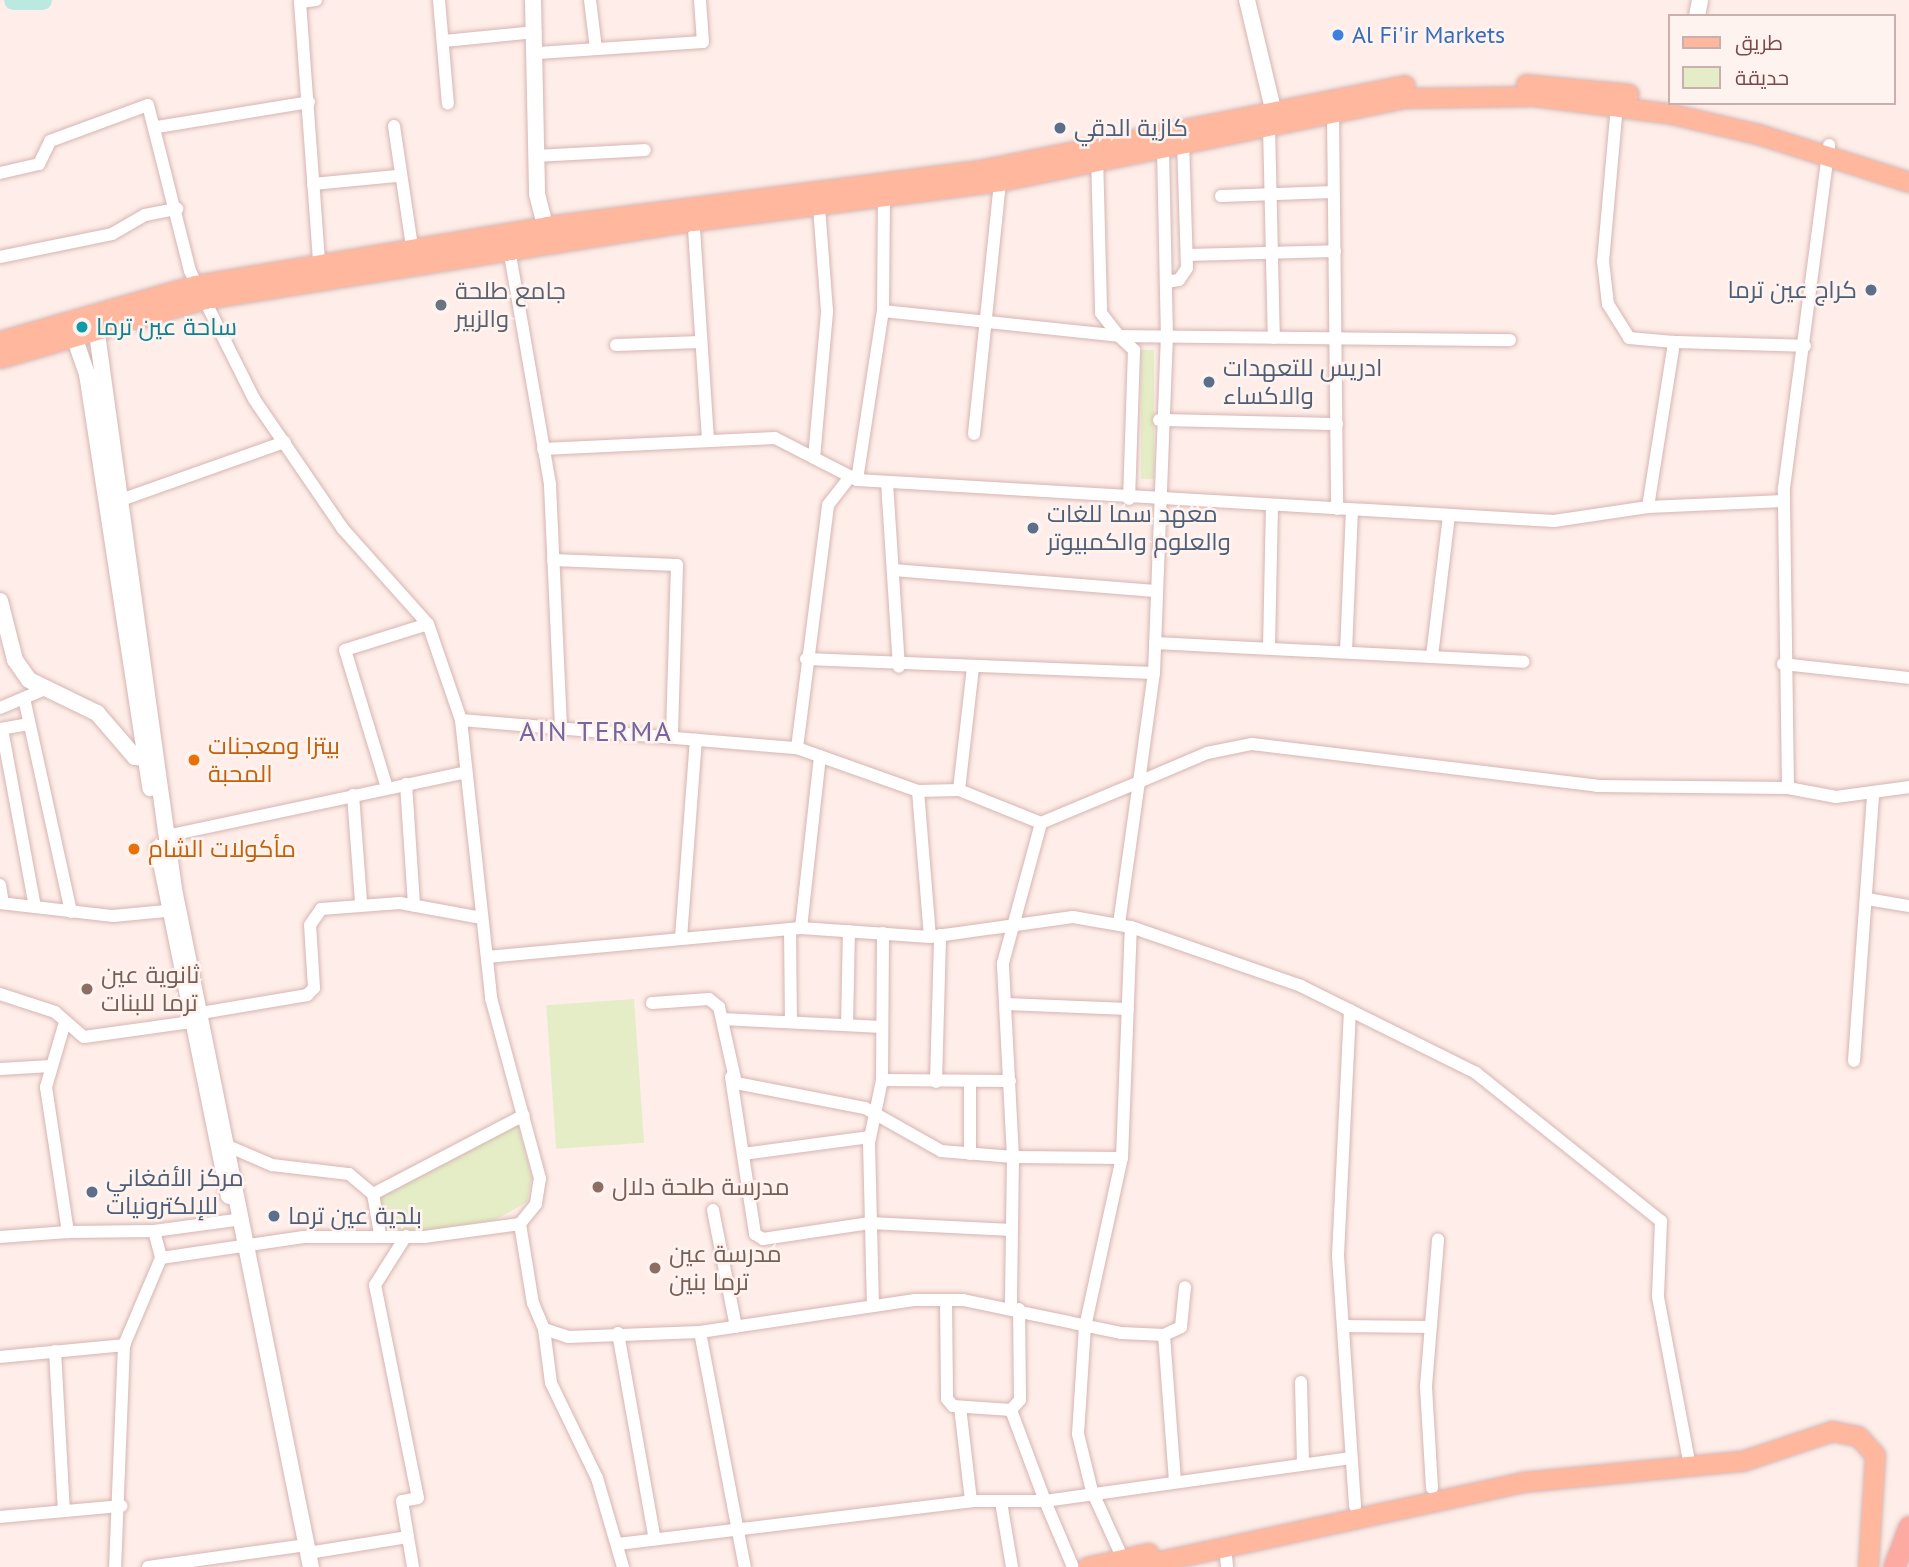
<!DOCTYPE html>
<meta charset="utf-8">
<style>
body{margin:0}
#map{position:relative;width:1909px;height:1567px;overflow:hidden;background:#feede8;font-family:"PT Sans",Cairo,sans-serif}
div>[style]{position:absolute}
[style*='--x']{left:calc(var(--x)*1px);top:calc(var(--y)*1px);width:calc(var(--w)*1px);rotate:calc(var(--a)*1deg)}
.green>*{inset:0;background:#e4edc5;transform-origin:0 0}
.river>*{height:19px;margin:-9.5px;padding:0 9.5px;transform-origin:9.5px;border-radius:9.5px;background:#bbe9df}
.roads{filter:drop-shadow(0 0 2px #d6b5b2) drop-shadow(0 0 2px #d6b5b2)}
.minor>*{height:12px;margin:-6px;padding:0 6px;transform-origin:6px;border-radius:6px;background:#fff}
.tertiary>*{height:16px;margin:-8px;padding:0 8px;transform-origin:8px;border-radius:8px;background:#fff}
.primary>*{height:19px;margin:-9.5px;padding:0 9.5px;transform-origin:9.5px;border-radius:9.5px;background:#ffb79e}
.trunk>*{height:21px;margin:-10.5px;padding:0 10.5px;transform-origin:10.5px;border-radius:10.5px;background:#fdaaa2}
.dots>*{width:19px;height:19px;translate:-50% -50%;box-sizing:border-box;border:4px solid #fff3f0;border-radius:50%}
span{translate:-50% -50%;white-space:nowrap;text-align:center;line-height:1.15;-webkit-text-stroke:5px #fff3f0;paint-order:stroke}
.shop-label{font-size:24px;color:#366cbe}
.left{translate:0 -50%;text-align:left}
.service-label{font-size:24px;color:#4e5e75}
.right{translate:-100% -50%;text-align:right}
.worship-label{font-size:24px;color:#5b616d}
.culture-label{font-size:24px;color:#0d838f}
.food-label{font-size:24px;color:#c56008}
.education-label{font-size:24px;color:#785e54}
.quarter-label{font-size:28px;color:#76669d;letter-spacing:2px}
.legend{position:absolute;left:1668px;top:14px;width:228px;height:91px;box-sizing:border-box;background:#fff3f0;border:2px solid #caafae;margin:0;padding:9px 12px;list-style:none;font-size:21px;color:#7a4a4a}
.legend li{display:flex;align-items:center;gap:14px;height:35px}
.legend b{width:35px;border:2px solid #caafae}
</style>
<div id="map">
<div class="green">
<i style="left:1141px;top:350px;width:13px;height:129px"></i>
<i style="left:634px;top:999px;width:144px;height:88px;rotate:86deg"></i>
<i style="clip-path:polygon(518px 1125px,532px 1177px,527px 1202px,495px 1220px,424px 1231px,389px 1228px,380px 1197px)"></i>
</div>
<div class="river">
<i style="--x:13;--y:0;--w:29;--a:0"></i>
</div>
<div class="roads">
<div class="minor">
<i style="--x:316;--y:0;--w:16;--a:173"></i>
<i style="--x:300;--y:2;--w:261;--a:85.8"></i>
<i style="--x:439;--y:0;--w:104;--a:85.1"></i>
<i style="--x:590;--y:0;--w:49;--a:83"></i>
<i style="--x:444;--y:41;--w:92;--a:-5.6"></i>
<i style="--x:538;--y:53;--w:165;--a:-3.8"></i>
<i style="--x:703;--y:42;--w:42;--a:-94.1"></i>
<i style="--x:1617;--y:105;--w:157;--a:95.1"></i>
<i style="--x:1603;--y:261;--w:43;--a:83.4"></i>
<i style="--x:1608;--y:304;--w:40;--a:58"></i>
<i style="--x:1629;--y:338;--w:45;--a:5.1"></i>
<i style="--x:1333;--y:112;--w:397;--a:89.4"></i>
<i style="--x:1269;--y:125;--w:213;--a:88.7"></i>
<i style="--x:394;--y:126;--w:121;--a:81.5"></i>
<i style="--x:157;--y:127;--w:154;--a:-9.3"></i>
<i style="--x:1097;--y:155;--w:158;--a:88.5"></i>
<i style="--x:1101;--y:313;--w:29;--a:52"></i>
<i style="--x:1119;--y:336;--w:391;--a:0.6"></i>
<i style="--x:537;--y:156;--w:108;--a:-3.2"></i>
<i style="--x:0;--y:173;--w:40;--a:-13"></i>
<i style="--x:39;--y:164;--w:25;--a:-64"></i>
<i style="--x:50;--y:141;--w:104;--a:-20.2"></i>
<i style="--x:148;--y:105;--w:171;--a:75.8"></i>
<i style="--x:190;--y:271;--w:143;--a:63.4"></i>
<i style="--x:254;--y:399;--w:158;--a:55.6"></i>
<i style="--x:343;--y:529;--w:127;--a:48.2"></i>
<i style="--x:428;--y:624;--w:102;--a:71"></i>
<i style="--x:461;--y:720;--w:280;--a:83.8"></i>
<i style="--x:491;--y:998;--w:187;--a:74.8"></i>
<i style="--x:540;--y:1178;--w:26;--a:99"></i>
<i style="--x:536;--y:1204;--w:26;--a:129"></i>
<i style="--x:520;--y:1224;--w:80;--a:80.7"></i>
<i style="--x:533;--y:1303;--w:28;--a:67"></i>
<i style="--x:544;--y:1329;--w:25;--a:18"></i>
<i style="--x:568;--y:1337;--w:132;--a:-2.2"></i>
<i style="--x:700;--y:1332;--w:216;--a:-8.5"></i>
<i style="--x:914;--y:1300;--w:49;--a:0"></i>
<i style="--x:963;--y:1300;--w:161;--a:11.8"></i>
<i style="--x:1121;--y:1333;--w:43;--a:2.7"></i>
<i style="--x:1164;--y:1335;--w:19;--a:-25"></i>
<i style="--x:1181;--y:1327;--w:40;--a:-84.3"></i>
<i style="--x:313;--y:184;--w:84;--a:-5.4"></i>
<i style="--x:1221;--y:196;--w:112;--a:-2"></i>
<i style="--x:693;--y:214;--w:227;--a:86.2"></i>
<i style="--x:509;--y:249;--w:240;--a:80.1"></i>
<i style="--x:550;--y:485;--w:243;--a:87.4"></i>
<i style="--x:1187;--y:255;--w:148;--a:-1.5"></i>
<i style="--x:0;--y:257;--w:114;--a:-11.6"></i>
<i style="--x:112;--y:234;--w:38;--a:-30"></i>
<i style="--x:145;--y:215;--w:33;--a:-11"></i>
<i style="--x:1166;--y:282;--w:13;--a:-9"></i>
<i style="--x:1179;--y:280;--w:14;--a:-56"></i>
<i style="--x:1187;--y:268;--w:124;--a:-91.8"></i>
<i style="--x:883;--y:311;--w:237;--a:6"></i>
<i style="--x:1119;--y:336;--w:21;--a:43"></i>
<i style="--x:1134;--y:350;--w:149;--a:91.9"></i>
<i style="--x:616;--y:345;--w:85;--a:-2"></i>
<i style="--x:1159;--y:420;--w:178;--a:1.3"></i>
<i style="--x:974;--y:434;--w:254;--a:-84.1"></i>
<i style="--x:543;--y:449;--w:232;--a:-2.7"></i>
<i style="--x:775;--y:438;--w:92;--a:27.1"></i>
<i style="--x:857;--y:480;--w:698;--a:3.37"></i>
<i style="--x:1554;--y:521;--w:95;--a:-8.5"></i>
<i style="--x:1648;--y:507;--w:136;--a:-2.5"></i>
<i style="--x:814;--y:458;--w:148;--a:-84.9"></i>
<i style="--x:827;--y:311;--w:105;--a:-94.4"></i>
<i style="--x:857;--y:480;--w:171;--a:-81.3"></i>
<i style="--x:883;--y:311;--w:121;--a:-89.5"></i>
<i style="--x:887;--y:482;--w:185;--a:86.3"></i>
<i style="--x:118;--y:501;--w:177;--a:-19.5"></i>
<i style="--x:1648;--y:507;--w:167;--a:-81"></i>
<i style="--x:1674;--y:342;--w:131;--a:1.7"></i>
<i style="--x:553;--y:560;--w:124;--a:2.3"></i>
<i style="--x:677;--y:565;--w:173;--a:91.7"></i>
<i style="--x:893;--y:570;--w:263;--a:4.6"></i>
<i style="--x:1155;--y:643;--w:369;--a:2.9"></i>
<i style="--x:1269;--y:648;--w:142;--a:-88.8"></i>
<i style="--x:1346;--y:652;--w:142;--a:-87.6"></i>
<i style="--x:1432;--y:656;--w:142;--a:-83.1"></i>
<i style="--x:806;--y:659;--w:348;--a:2.3"></i>
<i style="--x:1783;--y:664;--w:127;--a:6.3"></i>
<i style="--x:24;--y:698;--w:219;--a:77.6"></i>
<i style="--x:0;--y:708;--w:49;--a:-22.9"></i>
<i style="--x:461;--y:720;--w:337;--a:4.8"></i>
<i style="--x:797;--y:748;--w:128;--a:19.6"></i>
<i style="--x:918;--y:791;--w:146;--a:85.3"></i>
<i style="--x:29;--y:724;--w:27;--a:170"></i>
<i style="--x:2;--y:729;--w:181;--a:79.5"></i>
<i style="--x:797;--y:748;--w:245;--a:-82.7"></i>
<i style="--x:828;--y:505;--w:36;--a:-52"></i>
<i style="--x:406;--y:784;--w:122;--a:86.2"></i>
<i style="--x:387;--y:788;--w:144;--a:-106.9"></i>
<i style="--x:345;--y:650;--w:87;--a:-17.4"></i>
<i style="--x:1788;--y:788;--w:300;--a:-90.8"></i>
<i style="--x:1784;--y:488;--w:346;--a:-82.5"></i>
<i style="--x:959;--y:790;--w:123;--a:-83.5"></i>
<i style="--x:918;--y:791;--w:41;--a:-1.4"></i>
<i style="--x:959;--y:790;--w:88;--a:21.9"></i>
<i style="--x:353;--y:795;--w:106;--a:85.7"></i>
<i style="--x:166;--y:836;--w:307;--a:-12"></i>
<i style="--x:0;--y:885;--w:18;--a:81"></i>
<i style="--x:1867;--y:899;--w:43;--a:9.5"></i>
<i style="--x:0;--y:903;--w:114;--a:6.6"></i>
<i style="--x:113;--y:916;--w:53;--a:-5.4"></i>
<i style="--x:1119;--y:924;--w:143;--a:-82"></i>
<i style="--x:1139;--y:782;--w:74;--a:-23.1"></i>
<i style="--x:1207;--y:753;--w:46;--a:-11.3"></i>
<i style="--x:1252;--y:744;--w:348;--a:6.9"></i>
<i style="--x:1597;--y:786;--w:191;--a:0.6"></i>
<i style="--x:1788;--y:788;--w:49;--a:10.6"></i>
<i style="--x:1836;--y:797;--w:74;--a:-7.8"></i>
<i style="--x:801;--y:928;--w:173;--a:-83.7"></i>
<i style="--x:790;--y:929;--w:93;--a:89.4"></i>
<i style="--x:681;--y:938;--w:199;--a:-85.7"></i>
<i style="--x:487;--y:957;--w:315;--a:-5.3"></i>
<i style="--x:801;--y:928;--w:129;--a:4"></i>
<i style="--x:930;--y:937;--w:144;--a:-8"></i>
<i style="--x:1073;--y:917;--w:59;--a:9.8"></i>
<i style="--x:1131;--y:927;--w:180;--a:19.1"></i>
<i style="--x:1301;--y:986;--w:195;--a:26.4"></i>
<i style="--x:1476;--y:1073;--w:237;--a:38.7"></i>
<i style="--x:1661;--y:1221;--w:76;--a:92.3"></i>
<i style="--x:1658;--y:1297;--w:172;--a:79.3"></i>
<i style="--x:0;--y:994;--w:58;--a:18.1"></i>
<i style="--x:55;--y:1012;--w:38;--a:41"></i>
<i style="--x:84;--y:1037;--w:108;--a:-8"></i>
<i style="--x:652;--y:1003;--w:57;--a:-4"></i>
<i style="--x:709;--y:999;--w:13;--a:39"></i>
<i style="--x:719;--y:1007;--w:78;--a:77.4"></i>
<i style="--x:736;--y:1083;--w:131;--a:11"></i>
<i style="--x:865;--y:1108;--w:87;--a:29.5"></i>
<i style="--x:941;--y:1151;--w:72;--a:4.8"></i>
<i style="--x:1013;--y:1157;--w:149;--a:90.8"></i>
<i style="--x:1006;--y:1004;--w:122;--a:2.3"></i>
<i style="--x:1350;--y:1010;--w:246;--a:92.8"></i>
<i style="--x:1338;--y:1256;--w:251;--a:86.1"></i>
<i style="--x:201;--y:1013;--w:108;--a:-9.6"></i>
<i style="--x:307;--y:995;--w:10;--a:-45"></i>
<i style="--x:314;--y:988;--w:63;--a:-93.6"></i>
<i style="--x:310;--y:925;--w:19;--a:-55"></i>
<i style="--x:321;--y:909;--w:79;--a:-4.3"></i>
<i style="--x:400;--y:903;--w:83;--a:10.4"></i>
<i style="--x:722;--y:1019;--w:160;--a:2.9"></i>
<i style="--x:65;--y:1022;--w:68;--a:106.3"></i>
<i style="--x:46;--y:1087;--w:147;--a:81.4"></i>
<i style="--x:68;--y:1232;--w:86;--a:-0.7"></i>
<i style="--x:154;--y:1231;--w:28;--a:75"></i>
<i style="--x:161;--y:1258;--w:95;--a:113"></i>
<i style="--x:124;--y:1345;--w:222;--a:92.3"></i>
<i style="--x:847;--y:1025;--w:94;--a:-88.8"></i>
<i style="--x:1854;--y:1061;--w:267;--a:-85.9"></i>
<i style="--x:0;--y:1069;--w:51;--a:-3.4"></i>
<i style="--x:731;--y:1077;--w:159;--a:81.3"></i>
<i style="--x:755;--y:1234;--w:9;--a:32"></i>
<i style="--x:763;--y:1239;--w:108;--a:-8.5"></i>
<i style="--x:870;--y:1223;--w:142;--a:2.8"></i>
<i style="--x:882;--y:1080;--w:128;--a:0.4"></i>
<i style="--x:936;--y:1082;--w:147;--a:-88.4"></i>
<i style="--x:230;--y:1147;--w:46;--a:23.2"></i>
<i style="--x:272;--y:1165;--w:78;--a:6.7"></i>
<i style="--x:349;--y:1174;--w:31;--a:40"></i>
<i style="--x:373;--y:1194;--w:40;--a:80"></i>
<i style="--x:743;--y:1154;--w:128;--a:-7.6"></i>
<i style="--x:970;--y:1154;--w:73;--a:-90"></i>
<i style="--x:1122;--y:1158;--w:109;--a:-179.5"></i>
<i style="--x:1013;--y:1157;--w:194;--a:-93"></i>
<i style="--x:1003;--y:963;--w:145;--a:-74.8"></i>
<i style="--x:1041;--y:823;--w:106;--a:-22.7"></i>
<i style="--x:1139;--y:782;--w:110;--a:-82.2"></i>
<i style="--x:1154;--y:673;--w:334;--a:-87.8"></i>
<i style="--x:1167;--y:339;--w:196;--a:-91.2"></i>
<i style="--x:373;--y:1194;--w:170;--a:-27.6"></i>
<i style="--x:713;--y:1210;--w:119;--a:78.9"></i>
<i style="--x:154;--y:1231;--w:82;--a:-7.7"></i>
<i style="--x:406;--y:1236;--w:58;--a:122.3"></i>
<i style="--x:375;--y:1285;--w:217;--a:78.6"></i>
<i style="--x:418;--y:1498;--w:16;--a:169"></i>
<i style="--x:402;--y:1501;--w:67;--a:80.5"></i>
<i style="--x:0;--y:1237;--w:68;--a:-4.2"></i>
<i style="--x:161;--y:1258;--w:144;--a:-8.4"></i>
<i style="--x:303;--y:1237;--w:121;--a:0"></i>
<i style="--x:424;--y:1237;--w:97;--a:-7.7"></i>
<i style="--x:946;--y:1300;--w:99;--a:89.4"></i>
<i style="--x:947;--y:1399;--w:9;--a:49"></i>
<i style="--x:953;--y:1406;--w:58;--a:3.9"></i>
<i style="--x:1011;--y:1410;--w:13;--a:-48"></i>
<i style="--x:1020;--y:1400;--w:91;--a:-90.6"></i>
<i style="--x:873;--y:1306;--w:163;--a:-91.4"></i>
<i style="--x:869;--y:1143;--w:64;--a:-78.3"></i>
<i style="--x:882;--y:1080;--w:147;--a:-89.6"></i>
<i style="--x:1345;--y:1326;--w:83;--a:0.7"></i>
<i style="--x:544;--y:1329;--w:54;--a:82.6"></i>
<i style="--x:551;--y:1383;--w:106;--a:64.2"></i>
<i style="--x:597;--y:1478;--w:93;--a:73.7"></i>
<i style="--x:700;--y:1332;--w:239;--a:79.2"></i>
<i style="--x:618;--y:1333;--w:206;--a:79.9"></i>
<i style="--x:1164;--y:1335;--w:147;--a:85.7"></i>
<i style="--x:55;--y:1351;--w:160;--a:86.8"></i>
<i style="--x:0;--y:1357;--w:125;--a:-5.5"></i>
<i style="--x:1301;--y:1382;--w:81;--a:88.6"></i>
<i style="--x:960;--y:1407;--w:95;--a:83.3"></i>
<i style="--x:1432;--y:1488;--w:102;--a:-93.4"></i>
<i style="--x:1426;--y:1386;--w:147;--a:-85.3"></i>
<i style="--x:1001;--y:1502;--w:66;--a:80.4"></i>
<i style="--x:0;--y:1517;--w:122;--a:-5.2"></i>
<i style="--x:618;--y:1544;--w:356;--a:-6.9"></i>
<i style="--x:971;--y:1501;--w:74;--a:0"></i>
<i style="--x:1045;--y:1501;--w:97;--a:-110.5"></i>
<i style="--x:1225;--y:1547;--w:20;--a:84"></i>
<i style="--x:308;--y:1553;--w:101;--a:-9.1"></i>
<i style="--x:1123;--y:1559;--w:75;--a:-114.5"></i>
<i style="--x:1092;--y:1491;--w:59;--a:-103.8"></i>
<i style="--x:1078;--y:1434;--w:107;--a:-86.3"></i>
<i style="--x:1085;--y:1327;--w:173;--a:-77.7"></i>
<i style="--x:1122;--y:1158;--w:231;--a:-87.8"></i>
<i style="--x:148;--y:1567;--w:160;--a:-7.9"></i>
<i style="--x:1073;--y:1567;--w:72;--a:-113"></i>
<i style="--x:1045;--y:1501;--w:309;--a:-8"></i>
</div>
<div class="tertiary">
<i style="--x:533;--y:0;--w:194;--a:88.8"></i>
<i style="--x:537;--y:194;--w:44;--a:75.7"></i>
<i style="--x:1247;--y:0;--w:112;--a:76.6"></i>
<i style="--x:1697;--y:16;--w:16;--a:-79"></i>
<i style="--x:95;--y:319;--w:575;--a:82.11"></i>
<i style="--x:174;--y:889;--w:692;--a:78.58"></i>
<i style="--x:71;--y:328;--w:49;--a:70.8"></i>
<i style="--x:87;--y:374;--w:419;--a:81.3"></i>
<i style="--x:0;--y:601;--w:61;--a:75.7"></i>
<i style="--x:15;--y:660;--w:24;--a:55"></i>
<i style="--x:29;--y:680;--w:76;--a:25.9"></i>
<i style="--x:97;--y:713;--w:58;--a:49.2"></i>
<i style="--x:135;--y:757;--w:12;--a:5"></i>
<i style="--x:158;--y:848;--w:355;--a:78.5"></i>
</div>
<div class="primary">
<i style="--x:1526;--y:84;--w:103;--a:5.5"></i>
<i style="--x:0;--y:341;--w:203;--a:-16"></i>
<i style="--x:195;--y:285;--w:357;--a:-9.5"></i>
<i style="--x:547;--y:226;--w:442;--a:-7.4"></i>
<i style="--x:985;--y:169;--w:428;--a:-11.3"></i>
<i style="--x:0;--y:358;--w:213;--a:-16.1"></i>
<i style="--x:205;--y:299;--w:494;--a:-9.1"></i>
<i style="--x:693;--y:221;--w:310;--a:-7.4"></i>
<i style="--x:1000;--y:181;--w:412;--a:-11.6"></i>
<i style="--x:1404;--y:98;--w:130;--a:-0.9"></i>
<i style="--x:1534;--y:96;--w:139;--a:7.4"></i>
<i style="--x:1672;--y:114;--w:88;--a:13.1"></i>
<i style="--x:1758;--y:134;--w:158;--a:17.6"></i>
<i style="--x:1087;--y:1567;--w:63;--a:-12.9"></i>
<i style="--x:1133;--y:1567;--w:398;--a:-12.3"></i>
<i style="--x:1522;--y:1482;--w:221;--a:-5.5"></i>
<i style="--x:1742;--y:1461;--w:95;--a:-18.4"></i>
<i style="--x:1832;--y:1431;--w:26;--a:11"></i>
<i style="--x:1858;--y:1436;--w:25;--a:48"></i>
<i style="--x:1875;--y:1455;--w:112;--a:93.6"></i>
</div>
<div class="trunk">
<i style="--x:1894;--y:1567;--w:43;--a:-69.4"></i>
</div>
</div>
<div class="dots">
<i style="left:1338px;top:35px;background:#3f7fe0"></i>
<i style="left:1060px;top:128px;background:#5c6f8a"></i>
<i style="left:1871px;top:290px;background:#5c6f8a"></i>
<i style="left:441px;top:305px;background:#6b7280"></i>
<i style="left:82px;top:327px;background:#0f9aa8"></i>
<i style="left:1209px;top:382px;background:#5c6f8a"></i>
<i style="left:1033px;top:528px;background:#5c6f8a"></i>
<i style="left:194px;top:760px;background:#e8710a"></i>
<i style="left:134px;top:849px;background:#e8710a"></i>
<i style="left:87px;top:989px;background:#8d6e63"></i>
<i style="left:598px;top:1187px;background:#8d6e63"></i>
<i style="left:92px;top:1192px;background:#5c6f8a"></i>
<i style="left:274px;top:1216px;background:#5c6f8a"></i>
<i style="left:655px;top:1268px;background:#8d6e63"></i>
</div>
<div class="shop-label">
<span class="left" style="left:1352px;top:35px">Al Fi'ir Markets</span>
</div>
<div class="service-label">
<span class="left" style="left:1074px;top:128px">كازية الدقي</span>
<span class="right" style="left:1857px;top:290px">كراج عين ترما</span>
<span class="left" style="left:1223px;top:382px">ادريس للتعهدات<br>والاكساء</span>
<span class="left" style="left:1047px;top:528px">معهد سما للغات<br>والعلوم والكمبيوتر</span>
<span class="left" style="left:106px;top:1192px">مركز الأفغاني<br>للإلكترونيات</span>
<span class="left" style="left:288px;top:1216px">بلدية عين ترما</span>
</div>
<div class="worship-label">
<span class="left" style="left:455px;top:305px">جامع طلحة<br>والزبير</span>
</div>
<div class="culture-label">
<span class="left" style="left:96px;top:327px">ساحة عين ترما</span>
</div>
<div class="food-label">
<span class="left" style="left:208px;top:760px">بيتزا ومعجنات<br>المحبة</span>
<span class="left" style="left:148px;top:849px">مأكولات الشام</span>
</div>
<div class="education-label">
<span class="left" style="left:101px;top:989px">ثانوية عين<br>ترما للبنات</span>
<span class="left" style="left:612px;top:1187px">مدرسة طلحة دلال</span>
<span class="left" style="left:669px;top:1268px">مدرسة عين<br>ترما بنين</span>
</div>
<div class="quarter-label">
<span style="left:596px;top:731px">AIN TERMA</span>
</div>
<ul class="legend">
<li><b style="height:9px;background:#ffb79e"></b>طريق</li>
<li><b style="height:19px;background:#e4edc5"></b>حديقة</li>
</ul>
</div>
